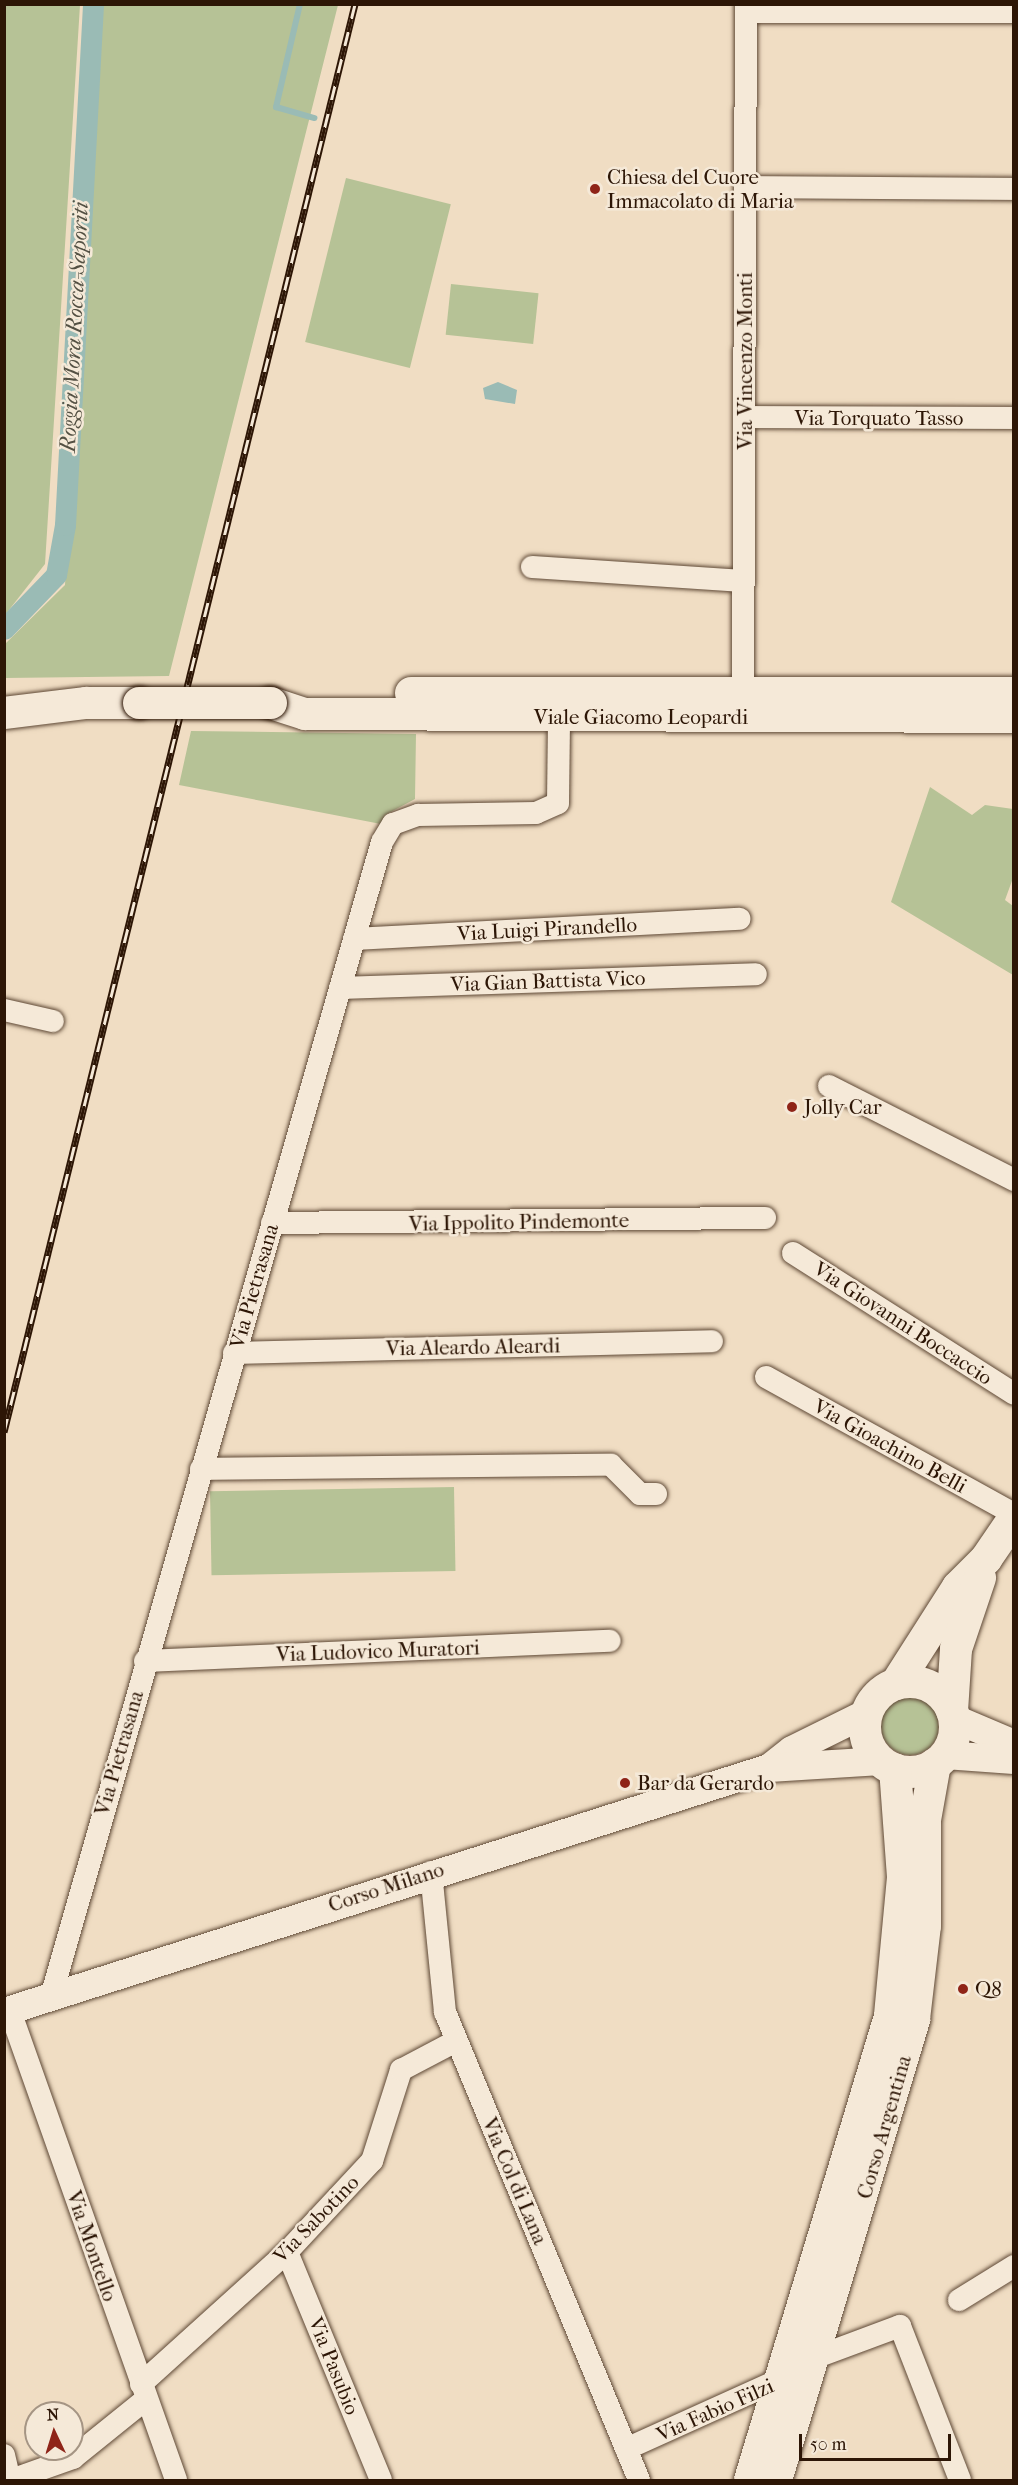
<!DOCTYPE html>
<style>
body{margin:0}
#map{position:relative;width:1018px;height:2485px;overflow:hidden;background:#f0ddc3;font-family:"IM FELL French Canon",serif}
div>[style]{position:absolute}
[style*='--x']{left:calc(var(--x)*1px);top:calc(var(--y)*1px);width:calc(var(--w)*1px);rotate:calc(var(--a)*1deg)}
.green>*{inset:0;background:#b6c296;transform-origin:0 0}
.round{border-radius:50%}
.water>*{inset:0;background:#9abbb5}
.stream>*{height:6px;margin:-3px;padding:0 3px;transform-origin:3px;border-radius:3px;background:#9abbb5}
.canal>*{height:21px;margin:-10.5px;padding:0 10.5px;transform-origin:10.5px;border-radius:10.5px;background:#9abbb5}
.roads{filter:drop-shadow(0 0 2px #5e4835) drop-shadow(0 0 2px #5e4835)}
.minor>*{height:22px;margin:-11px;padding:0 11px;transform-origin:11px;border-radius:11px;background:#f5e9d8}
.tertiary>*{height:28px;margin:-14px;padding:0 14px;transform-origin:14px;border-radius:14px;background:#f5e9d8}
.secondary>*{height:32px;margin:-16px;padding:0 16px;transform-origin:16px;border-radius:16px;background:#f5e9d8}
.secondary>.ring{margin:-16px;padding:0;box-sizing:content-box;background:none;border:32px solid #f5e9d8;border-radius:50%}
.rail>*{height:7px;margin-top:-3.5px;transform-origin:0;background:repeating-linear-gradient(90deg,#f5e9d8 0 14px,#2d1606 0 28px);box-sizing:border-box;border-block:2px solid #2d1606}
.bridges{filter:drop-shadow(0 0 2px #2d1606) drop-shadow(0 0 2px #2d1606)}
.secondary-bridge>*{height:32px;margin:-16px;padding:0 16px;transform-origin:16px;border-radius:16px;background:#f5e9d8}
.dots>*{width:16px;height:16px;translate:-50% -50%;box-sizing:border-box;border:3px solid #f5e9d8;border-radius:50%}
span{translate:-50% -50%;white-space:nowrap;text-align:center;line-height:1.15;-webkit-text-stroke:5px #f5e9d8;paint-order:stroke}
.poi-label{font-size:21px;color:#2d1606}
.left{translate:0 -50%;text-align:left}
.street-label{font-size:21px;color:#2d1606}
.water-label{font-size:22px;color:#535043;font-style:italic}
.frame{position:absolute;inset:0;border:6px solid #2d1606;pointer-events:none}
.north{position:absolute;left:24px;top:2401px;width:60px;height:60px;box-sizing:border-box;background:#f5e9d8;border:2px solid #a59584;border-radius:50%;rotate:356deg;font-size:16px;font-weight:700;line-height:24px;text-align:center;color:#2d1606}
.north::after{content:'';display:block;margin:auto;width:21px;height:27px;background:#8f2418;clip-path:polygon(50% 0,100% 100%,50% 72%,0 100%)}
.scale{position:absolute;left:799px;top:2434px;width:152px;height:27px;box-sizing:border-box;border:3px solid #2d1606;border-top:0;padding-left:8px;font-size:18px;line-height:21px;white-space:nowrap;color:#2d1606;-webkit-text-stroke:4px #f5e9d8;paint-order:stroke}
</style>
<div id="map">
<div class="green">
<i style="clip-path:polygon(5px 4px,80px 5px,45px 564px,5px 615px)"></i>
<i style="clip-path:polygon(99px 5px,338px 5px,169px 676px,5px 678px,5px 644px,65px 585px)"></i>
<i style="left:346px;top:178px;width:108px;height:169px;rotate:14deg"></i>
<i style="left:451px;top:284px;width:88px;height:51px;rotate:6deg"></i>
<i style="clip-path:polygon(191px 731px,416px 734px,415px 799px,385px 815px,381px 824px,179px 785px)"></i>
<i style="clip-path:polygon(930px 787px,972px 815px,985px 805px,1013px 809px,1013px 878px,1005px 900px,1013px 906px,1013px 975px,891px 902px)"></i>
<i style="left:454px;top:1487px;width:84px;height:244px;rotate:89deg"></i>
<i class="round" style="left:881px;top:1697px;width:58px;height:58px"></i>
</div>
<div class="water">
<i style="clip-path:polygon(498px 382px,517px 390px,515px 404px,485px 399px,483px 388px)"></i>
</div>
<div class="stream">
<i style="--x:300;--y:4;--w:106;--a:103.1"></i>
<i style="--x:276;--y:107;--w:40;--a:16"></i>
</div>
<div class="canal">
<i style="--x:4;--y:629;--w:75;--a:-46.1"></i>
<i style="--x:56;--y:575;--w:51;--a:-79.8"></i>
<i style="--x:65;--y:525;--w:522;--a:-86.92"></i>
</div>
<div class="roads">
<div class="minor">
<i style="--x:746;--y:12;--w:268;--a:0"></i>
<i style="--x:746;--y:187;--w:268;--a:0.4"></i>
<i style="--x:745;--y:417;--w:269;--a:0.2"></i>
<i style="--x:532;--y:567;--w:212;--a:3.8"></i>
<i style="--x:743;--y:708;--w:704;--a:-89.76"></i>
<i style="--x:354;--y:939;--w:386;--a:-3"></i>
<i style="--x:340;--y:988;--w:416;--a:-1.9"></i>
<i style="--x:4;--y:1010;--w:50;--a:12.7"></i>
<i style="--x:829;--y:1086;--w:208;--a:26.9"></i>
<i style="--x:272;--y:1223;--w:493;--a:-0.6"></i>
<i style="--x:793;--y:1253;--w:262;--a:32.5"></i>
<i style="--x:234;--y:1353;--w:478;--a:-1.4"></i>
<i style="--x:766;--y:1377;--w:283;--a:28.9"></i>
<i style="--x:201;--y:1469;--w:410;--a:-0.6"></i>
<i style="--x:611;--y:1465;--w:41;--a:45"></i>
<i style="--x:640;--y:1494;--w:16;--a:0"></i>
<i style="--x:145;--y:1661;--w:465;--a:-2.5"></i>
<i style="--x:431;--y:1872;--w:141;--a:84.3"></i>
<i style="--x:445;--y:2012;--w:507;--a:67.48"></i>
<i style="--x:51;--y:1997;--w:1201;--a:-74.01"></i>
<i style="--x:382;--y:842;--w:21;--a:-59"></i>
<i style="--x:393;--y:824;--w:27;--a:-20"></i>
<i style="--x:418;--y:815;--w:118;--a:-1"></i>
<i style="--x:536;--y:813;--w:24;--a:-24"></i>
<i style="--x:558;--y:803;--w:86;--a:-89.3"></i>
<i style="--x:10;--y:2011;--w:498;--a:70.5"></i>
<i style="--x:287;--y:2252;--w:247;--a:67.6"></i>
<i style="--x:959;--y:2300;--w:65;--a:-31.7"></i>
<i style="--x:802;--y:2356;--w:12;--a:9"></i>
<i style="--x:814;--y:2358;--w:92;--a:-20.4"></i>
<i style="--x:900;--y:2326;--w:165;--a:68.7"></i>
<i style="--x:141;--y:2384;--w:197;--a:-42.1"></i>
<i style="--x:287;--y:2252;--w:125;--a:-47"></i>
<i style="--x:372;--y:2161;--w:96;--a:-72.3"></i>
<i style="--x:401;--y:2070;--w:62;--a:-27.8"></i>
<i style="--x:626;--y:2449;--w:170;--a:-24.3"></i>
<i style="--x:781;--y:2379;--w:9;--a:21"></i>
<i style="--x:4;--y:2455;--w:26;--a:77"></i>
<i style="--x:11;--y:2480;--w:66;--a:-19.5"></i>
<i style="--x:73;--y:2458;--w:94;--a:-38.9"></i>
</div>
<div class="tertiary">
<i style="--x:955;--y:1719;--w:64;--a:23"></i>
<i style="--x:945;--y:1755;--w:69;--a:4.1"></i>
<i style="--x:769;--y:1768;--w:29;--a:-38"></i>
<i style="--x:792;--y:1750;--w:84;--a:-26.3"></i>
<i style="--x:4;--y:2012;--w:803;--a:-17.69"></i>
<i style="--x:769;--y:1768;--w:112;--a:-3.6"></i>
</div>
<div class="secondary">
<i style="--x:411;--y:693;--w:603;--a:0"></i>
<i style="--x:271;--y:703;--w:36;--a:18"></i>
<i style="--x:305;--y:714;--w:709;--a:0.24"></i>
<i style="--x:4;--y:713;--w:83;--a:-7"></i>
<i style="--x:86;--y:703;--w:53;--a:0"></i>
<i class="ring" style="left:865px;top:1682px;width:58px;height:58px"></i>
<i style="--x:896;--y:1684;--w:115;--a:-57.4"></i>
<i style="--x:958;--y:1587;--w:40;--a:-45"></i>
<i style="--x:986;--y:1559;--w:50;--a:-55.7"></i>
<i style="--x:952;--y:1711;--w:62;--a:-86.3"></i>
<i style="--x:956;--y:1649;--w:75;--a:-71.3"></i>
<i style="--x:750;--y:2480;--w:486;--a:-73.2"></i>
<i style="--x:890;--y:2015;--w:139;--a:-84.6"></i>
<i style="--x:903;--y:1877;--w:108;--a:-94.2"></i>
<i style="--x:776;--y:2480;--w:481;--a:-73.3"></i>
<i style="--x:914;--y:2019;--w:94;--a:-83.3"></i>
<i style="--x:925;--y:1926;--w:106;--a:-90"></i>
<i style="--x:925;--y:1820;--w:57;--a:-79.9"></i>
</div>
</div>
<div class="rail">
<i style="--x:4;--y:1432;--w:1471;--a:-76.19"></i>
</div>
<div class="bridges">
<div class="secondary-bridge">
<i style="--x:139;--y:703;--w:132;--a:0"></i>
</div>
</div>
<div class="dots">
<i style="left:595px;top:189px;background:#8f2418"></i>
<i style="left:792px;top:1107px;background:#8f2418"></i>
<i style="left:625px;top:1783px;background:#8f2418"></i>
<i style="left:963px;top:1989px;background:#8f2418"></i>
</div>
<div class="poi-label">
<span class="left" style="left:607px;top:189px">Chiesa del Cuore<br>Immacolato di Maria</span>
<span class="left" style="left:804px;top:1107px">Jolly Car</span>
<span class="left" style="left:637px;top:1783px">Bar da Gerardo</span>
<span class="left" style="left:975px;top:1989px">Q8</span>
</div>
<div class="street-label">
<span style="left:745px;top:361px;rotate:-90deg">Via Vincenzo Monti</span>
<span style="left:879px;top:418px">Via Torquato Tasso</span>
<span style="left:641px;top:717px">Viale Giacomo Leopardi</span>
<span style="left:547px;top:929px;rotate:-3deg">Via Luigi Pirandello</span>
<span style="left:548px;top:981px;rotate:-2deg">Via Gian Battista Vico</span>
<span style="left:519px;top:1222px;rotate:-1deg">Via Ippolito Pindemonte</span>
<span style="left:254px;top:1286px;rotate:-74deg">Via Pietrasana</span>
<span style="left:903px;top:1323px;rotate:33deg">Via Giovanni Boccaccio</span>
<span style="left:473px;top:1347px;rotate:-1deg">Via Aleardo Aleardi</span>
<span style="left:890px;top:1446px;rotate:29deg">Via Gioachino Belli</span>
<span style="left:378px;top:1651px;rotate:-2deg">Via Ludovico Muratori</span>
<span style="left:119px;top:1753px;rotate:-74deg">Via Pietrasana</span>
<span style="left:386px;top:1887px;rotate:-18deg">Corso Milano</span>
<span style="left:884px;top:2127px;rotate:-74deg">Corso Argentina</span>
<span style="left:515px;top:2181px;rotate:67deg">Via Col di Lana</span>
<span style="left:316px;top:2219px;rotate:-46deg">Via Sabotino</span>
<span style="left:92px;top:2246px;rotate:71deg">Via Montello</span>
<span style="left:334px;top:2366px;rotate:68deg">Via Pasubio</span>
<span style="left:715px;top:2410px;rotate:-24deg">Via Fabio Filzi</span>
</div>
<div class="water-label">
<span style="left:75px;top:327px;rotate:-87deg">Roggia Mora Rocca-Saporiti</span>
</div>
<div class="frame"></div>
<div class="north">N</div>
<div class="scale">50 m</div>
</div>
